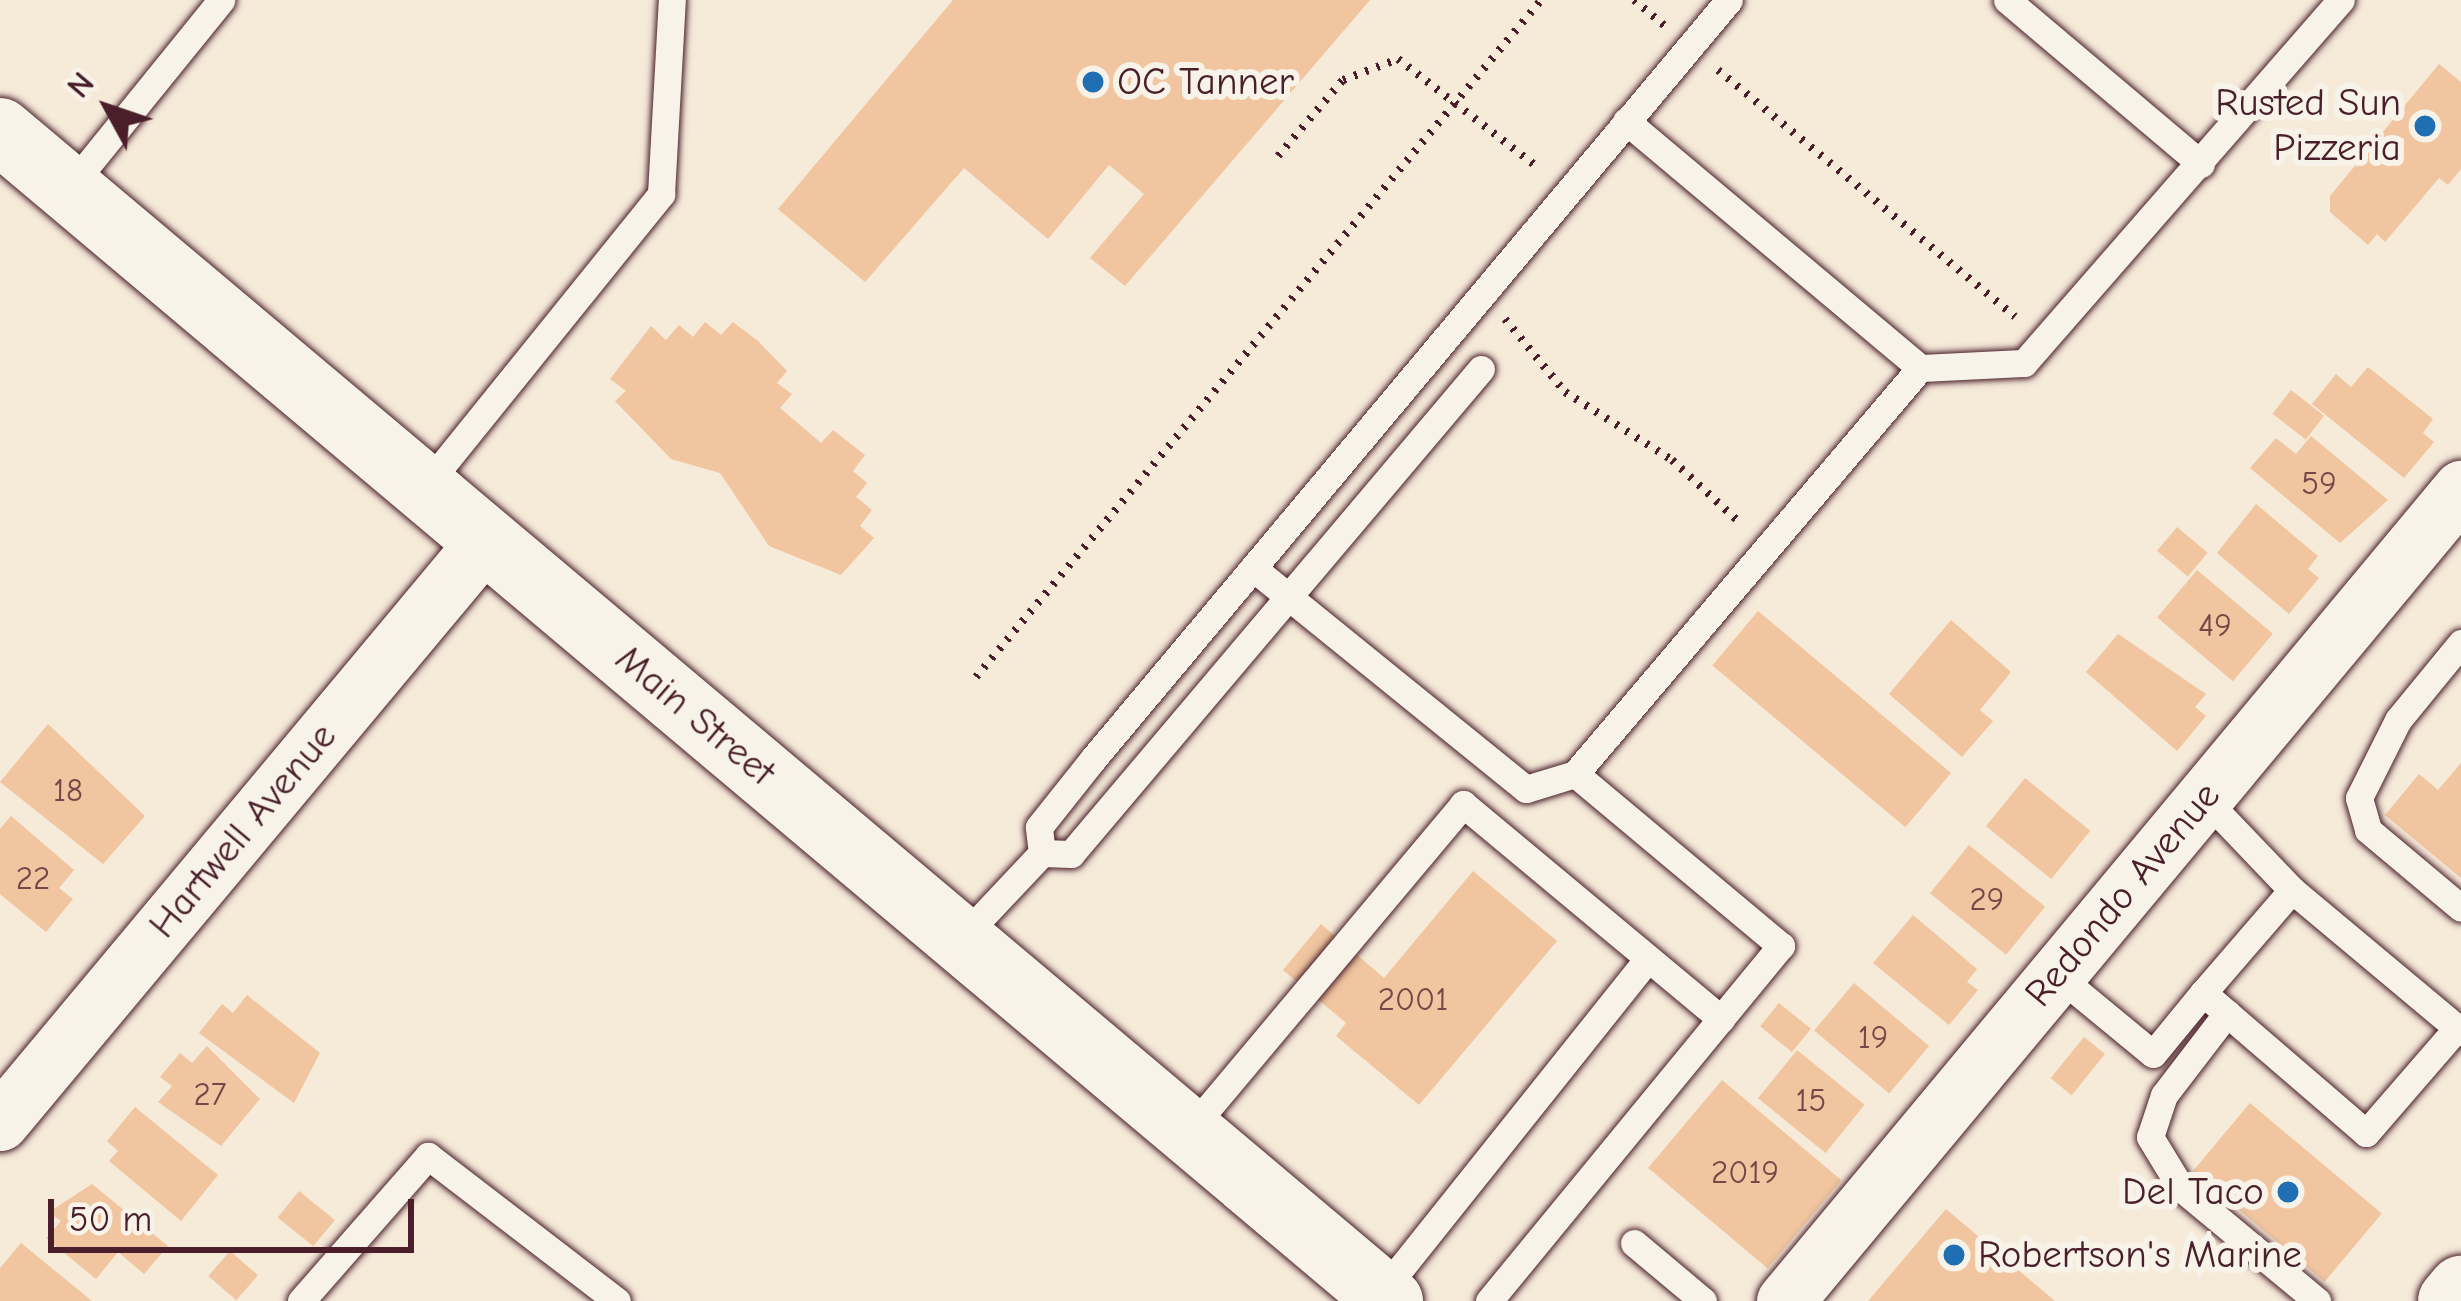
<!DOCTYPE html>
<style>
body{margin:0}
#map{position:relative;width:2461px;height:1301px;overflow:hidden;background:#f6ead9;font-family:"Comic Neue",sans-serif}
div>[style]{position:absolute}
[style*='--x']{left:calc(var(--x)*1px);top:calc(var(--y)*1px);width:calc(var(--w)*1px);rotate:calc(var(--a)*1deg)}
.building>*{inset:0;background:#f0c59f;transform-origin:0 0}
.path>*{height:8px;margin-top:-4px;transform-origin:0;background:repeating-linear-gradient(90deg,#4a1f2b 0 3px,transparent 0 12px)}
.roads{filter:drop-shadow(0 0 3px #4a1f2b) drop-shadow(0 0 3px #4a1f2b)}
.service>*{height:27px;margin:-13.5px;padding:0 13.5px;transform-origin:13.5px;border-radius:13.5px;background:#f7f3e8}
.minor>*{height:57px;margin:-28.5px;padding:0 28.5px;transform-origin:28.5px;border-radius:28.5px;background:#f7f3e8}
.tertiary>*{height:66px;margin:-33px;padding:0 33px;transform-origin:33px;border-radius:33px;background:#f7f3e8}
.secondary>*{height:66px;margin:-33px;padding:0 33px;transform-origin:33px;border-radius:33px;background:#f7f3e8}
.dots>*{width:33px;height:33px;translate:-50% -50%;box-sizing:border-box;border:6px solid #f7f3e8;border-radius:50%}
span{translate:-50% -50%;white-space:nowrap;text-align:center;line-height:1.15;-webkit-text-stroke:12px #f7f3e8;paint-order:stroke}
.number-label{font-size:33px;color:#744848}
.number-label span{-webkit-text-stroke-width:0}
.poi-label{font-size:39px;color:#4a1f2b}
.left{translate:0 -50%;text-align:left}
.right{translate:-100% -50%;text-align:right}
.street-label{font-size:39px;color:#4a1f2b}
.north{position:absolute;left:48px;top:48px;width:120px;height:120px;-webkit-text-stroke:9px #f7f3e8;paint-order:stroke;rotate:310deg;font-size:33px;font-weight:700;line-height:48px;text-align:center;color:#4a1f2b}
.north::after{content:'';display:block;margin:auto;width:42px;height:54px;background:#4a1f2b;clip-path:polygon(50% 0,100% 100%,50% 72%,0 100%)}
.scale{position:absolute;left:48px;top:1199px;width:366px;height:54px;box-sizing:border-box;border:6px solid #4a1f2b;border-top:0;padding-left:15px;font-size:36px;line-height:42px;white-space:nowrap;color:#4a1f2b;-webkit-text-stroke:9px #f7f3e8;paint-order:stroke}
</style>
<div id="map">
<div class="building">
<i style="clip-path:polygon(953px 0,1370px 0,1125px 286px,1090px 258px,1144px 194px,1109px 165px,1048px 239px,964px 168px,865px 282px,778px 209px)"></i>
<i style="clip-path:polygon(2439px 64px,2461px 82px,2461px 169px,2448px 185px,2439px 178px,2385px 242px,2377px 234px,2368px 245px,2330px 212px,2330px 196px)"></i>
<i style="clip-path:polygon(705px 322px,721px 335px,733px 322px,758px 341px,787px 371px,777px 383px,792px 394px,780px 408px,821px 443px,833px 430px,865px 455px,853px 471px,867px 483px,856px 497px,872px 510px,860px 526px,874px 538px,841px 575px,769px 546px,720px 473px,671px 459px,615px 401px,626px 391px,610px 379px,651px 326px,666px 340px,679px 325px,693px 337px)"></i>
<i style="clip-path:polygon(2368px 367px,2433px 419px,2423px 433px,2434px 442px,2404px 478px,2312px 404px,2336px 374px,2351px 387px)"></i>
<i style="left:2291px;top:390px;width:42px;height:30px;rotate:38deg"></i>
<i style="clip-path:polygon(2311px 436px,2388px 500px,2340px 543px,2250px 468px,2276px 438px,2296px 454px)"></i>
<i style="clip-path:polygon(2256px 504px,2318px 556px,2308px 569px,2319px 578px,2289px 614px,2217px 553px)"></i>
<i style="left:2177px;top:527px;width:40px;height:31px;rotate:40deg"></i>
<i style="left:2197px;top:570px;width:99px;height:62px;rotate:40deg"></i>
<i style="left:1758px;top:611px;width:252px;height:71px;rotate:40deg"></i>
<i style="clip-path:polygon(1951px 620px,2011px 672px,1980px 710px,1993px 721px,1962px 757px,1889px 694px)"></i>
<i style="clip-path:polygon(2118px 634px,2206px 694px,2195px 707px,2206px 716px,2177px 751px,2086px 672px)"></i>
<i style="clip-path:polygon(48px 724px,145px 816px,103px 864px,0 782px)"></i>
<i style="clip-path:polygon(2461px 763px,2461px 878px,2385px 815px,2419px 774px,2438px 790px)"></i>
<i style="left:2025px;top:778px;width:84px;height:62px;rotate:39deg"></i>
<i style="clip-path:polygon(11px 816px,74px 870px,59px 888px,73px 899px,46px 932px,0 894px,0 829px)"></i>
<i style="left:1969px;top:845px;width:98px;height:62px;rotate:39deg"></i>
<i style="clip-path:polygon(1473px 871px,1557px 941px,1419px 1105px,1336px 1036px,1346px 1023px,1283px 970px,1321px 924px,1384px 978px)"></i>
<i style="clip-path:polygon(1913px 915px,1977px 969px,1967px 982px,1978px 990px,1949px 1025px,1873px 963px)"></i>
<i style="left:1854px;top:983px;width:98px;height:62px;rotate:40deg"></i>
<i style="clip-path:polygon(247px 995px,320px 1053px,294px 1103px,199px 1033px,222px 1004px,233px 1013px)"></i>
<i style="left:1779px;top:1003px;width:41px;height:30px;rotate:39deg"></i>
<i style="left:2084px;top:1037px;width:27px;height:53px;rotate:39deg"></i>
<i style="clip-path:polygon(207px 1046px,260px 1099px,221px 1146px,158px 1102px,172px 1086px,160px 1077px,180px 1053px,192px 1063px)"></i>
<i style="left:1797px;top:1050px;width:87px;height:62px;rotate:39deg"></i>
<i style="left:1722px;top:1080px;width:156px;height:115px;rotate:40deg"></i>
<i style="left:2250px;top:1103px;width:172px;height:89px;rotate:40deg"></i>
<i style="clip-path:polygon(135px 1107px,218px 1175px,181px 1221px,109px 1161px,118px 1151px,107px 1141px)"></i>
<i style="clip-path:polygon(92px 1184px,168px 1246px,144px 1274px,118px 1252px,96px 1279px,46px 1238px,61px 1221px,49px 1212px)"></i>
<i style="left:299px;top:1191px;width:46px;height:34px;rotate:39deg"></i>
<i style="clip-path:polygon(1946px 1209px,2055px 1301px,1868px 1301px)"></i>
<i style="clip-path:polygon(21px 1243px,92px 1301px,0 1301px,0 1268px)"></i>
<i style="left:230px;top:1251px;width:37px;height:33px;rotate:41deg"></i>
</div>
<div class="path">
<i style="--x:1634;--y:0;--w:40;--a:40"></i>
<i style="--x:1718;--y:70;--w:386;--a:39.7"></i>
<i style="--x:1278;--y:156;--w:100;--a:-49.5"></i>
<i style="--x:1343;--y:80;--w:59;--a:-20.9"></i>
<i style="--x:1398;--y:59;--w:175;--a:37.8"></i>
<i style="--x:1505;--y:319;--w:94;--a:50.6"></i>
<i style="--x:1565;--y:392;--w:127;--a:32.4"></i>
<i style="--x:1672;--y:460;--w:93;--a:42.8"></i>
<i style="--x:976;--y:677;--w:882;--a:-50.15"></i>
</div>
<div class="roads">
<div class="service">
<i style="--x:2007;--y:0;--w:254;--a:40.2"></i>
<i style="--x:1626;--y:121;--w:384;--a:40"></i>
<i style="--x:69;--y:188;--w:242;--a:-51"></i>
<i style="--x:424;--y:488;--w:378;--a:-51.1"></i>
<i style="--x:661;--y:194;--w:194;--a:-86.8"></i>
<i style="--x:1253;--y:568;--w:351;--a:39"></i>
<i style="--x:1526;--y:789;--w:51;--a:-17"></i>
<i style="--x:2461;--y:643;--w:99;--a:129.3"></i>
<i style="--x:2398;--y:720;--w:87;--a:116.6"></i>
<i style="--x:2359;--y:798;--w:33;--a:74"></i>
<i style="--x:2368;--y:830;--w:121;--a:40"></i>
<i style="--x:2204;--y:798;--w:127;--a:46.3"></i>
<i style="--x:1042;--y:853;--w:29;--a:2"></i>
<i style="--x:1071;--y:854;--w:635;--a:-49.79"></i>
<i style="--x:961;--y:939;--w:118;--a:-46.7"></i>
<i style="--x:1042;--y:853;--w:26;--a:-97"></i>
<i style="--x:1039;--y:827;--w:87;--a:-51.5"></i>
<i style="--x:1093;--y:759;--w:990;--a:-50.04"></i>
<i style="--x:2057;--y:975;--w:124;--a:39.5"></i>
<i style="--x:2153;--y:1054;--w:79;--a:-50.7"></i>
<i style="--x:2227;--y:1013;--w:103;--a:127.5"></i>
<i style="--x:2164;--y:1095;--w:44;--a:108.4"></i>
<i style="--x:2150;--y:1137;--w:60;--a:58.7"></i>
<i style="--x:2181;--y:1188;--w:177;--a:39.7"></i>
<i style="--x:2457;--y:1028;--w:139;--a:130.9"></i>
<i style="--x:2366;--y:1133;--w:215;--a:-139.3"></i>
<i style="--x:2203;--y:993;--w:136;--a:-49.2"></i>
<i style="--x:2292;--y:890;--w:215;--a:39.9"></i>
<i style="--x:2457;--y:1028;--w:6;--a:45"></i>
<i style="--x:1189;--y:1131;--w:427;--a:-50"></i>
<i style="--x:1463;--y:804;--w:336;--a:39.8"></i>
<i style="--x:1634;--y:1243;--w:90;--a:40"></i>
<i style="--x:1381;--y:1293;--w:428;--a:-51.4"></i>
<i style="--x:301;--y:1301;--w:193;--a:-48.8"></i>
<i style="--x:428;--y:1156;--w:238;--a:37.5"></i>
<i style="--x:1489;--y:1301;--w:460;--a:-50.6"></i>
<i style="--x:1781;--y:946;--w:268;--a:-140.1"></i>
<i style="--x:1575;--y:774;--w:533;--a:-49.64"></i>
<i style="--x:1920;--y:368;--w:104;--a:-2.8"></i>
<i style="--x:2024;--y:363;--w:482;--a:-48.9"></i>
</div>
<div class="minor">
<i style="--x:0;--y:1122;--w:758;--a:-50.14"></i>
<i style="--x:1785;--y:1301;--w:1057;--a:-50.22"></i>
</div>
<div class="tertiary">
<i style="--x:0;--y:131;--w:1817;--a:40.09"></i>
</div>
<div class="secondary">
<i style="--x:2451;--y:1301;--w:16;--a:-50"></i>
</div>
</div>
<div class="dots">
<i style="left:1093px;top:82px;background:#1f6fb2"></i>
<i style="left:2425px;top:126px;background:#1f6fb2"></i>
<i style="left:2288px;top:1192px;background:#1f6fb2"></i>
<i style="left:1954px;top:1255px;background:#1f6fb2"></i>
</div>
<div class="number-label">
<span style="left:2319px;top:484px">59</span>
<span style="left:2215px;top:626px">49</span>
<span style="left:68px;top:791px">18</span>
<span style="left:33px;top:879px">22</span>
<span style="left:1987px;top:900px">29</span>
<span style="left:1413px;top:1000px">2001</span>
<span style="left:1873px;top:1038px">19</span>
<span style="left:210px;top:1095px">27</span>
<span style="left:1811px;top:1101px">15</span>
<span style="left:1745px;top:1173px">2019</span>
</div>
<div class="poi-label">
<span class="left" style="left:1117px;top:82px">OC Tanner</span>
<span class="right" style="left:2401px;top:126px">Rusted Sun<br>Pizzeria</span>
<span class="right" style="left:2264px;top:1192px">Del Taco</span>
<span class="left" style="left:1978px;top:1255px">Robertson's Marine</span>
</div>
<div class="street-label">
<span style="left:695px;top:716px;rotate:40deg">Main Street</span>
<span style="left:243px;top:831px;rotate:-50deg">Hartwell Avenue</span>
<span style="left:2123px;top:895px;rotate:-50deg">Redondo Avenue</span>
</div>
<div class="north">N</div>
<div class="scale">50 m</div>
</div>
